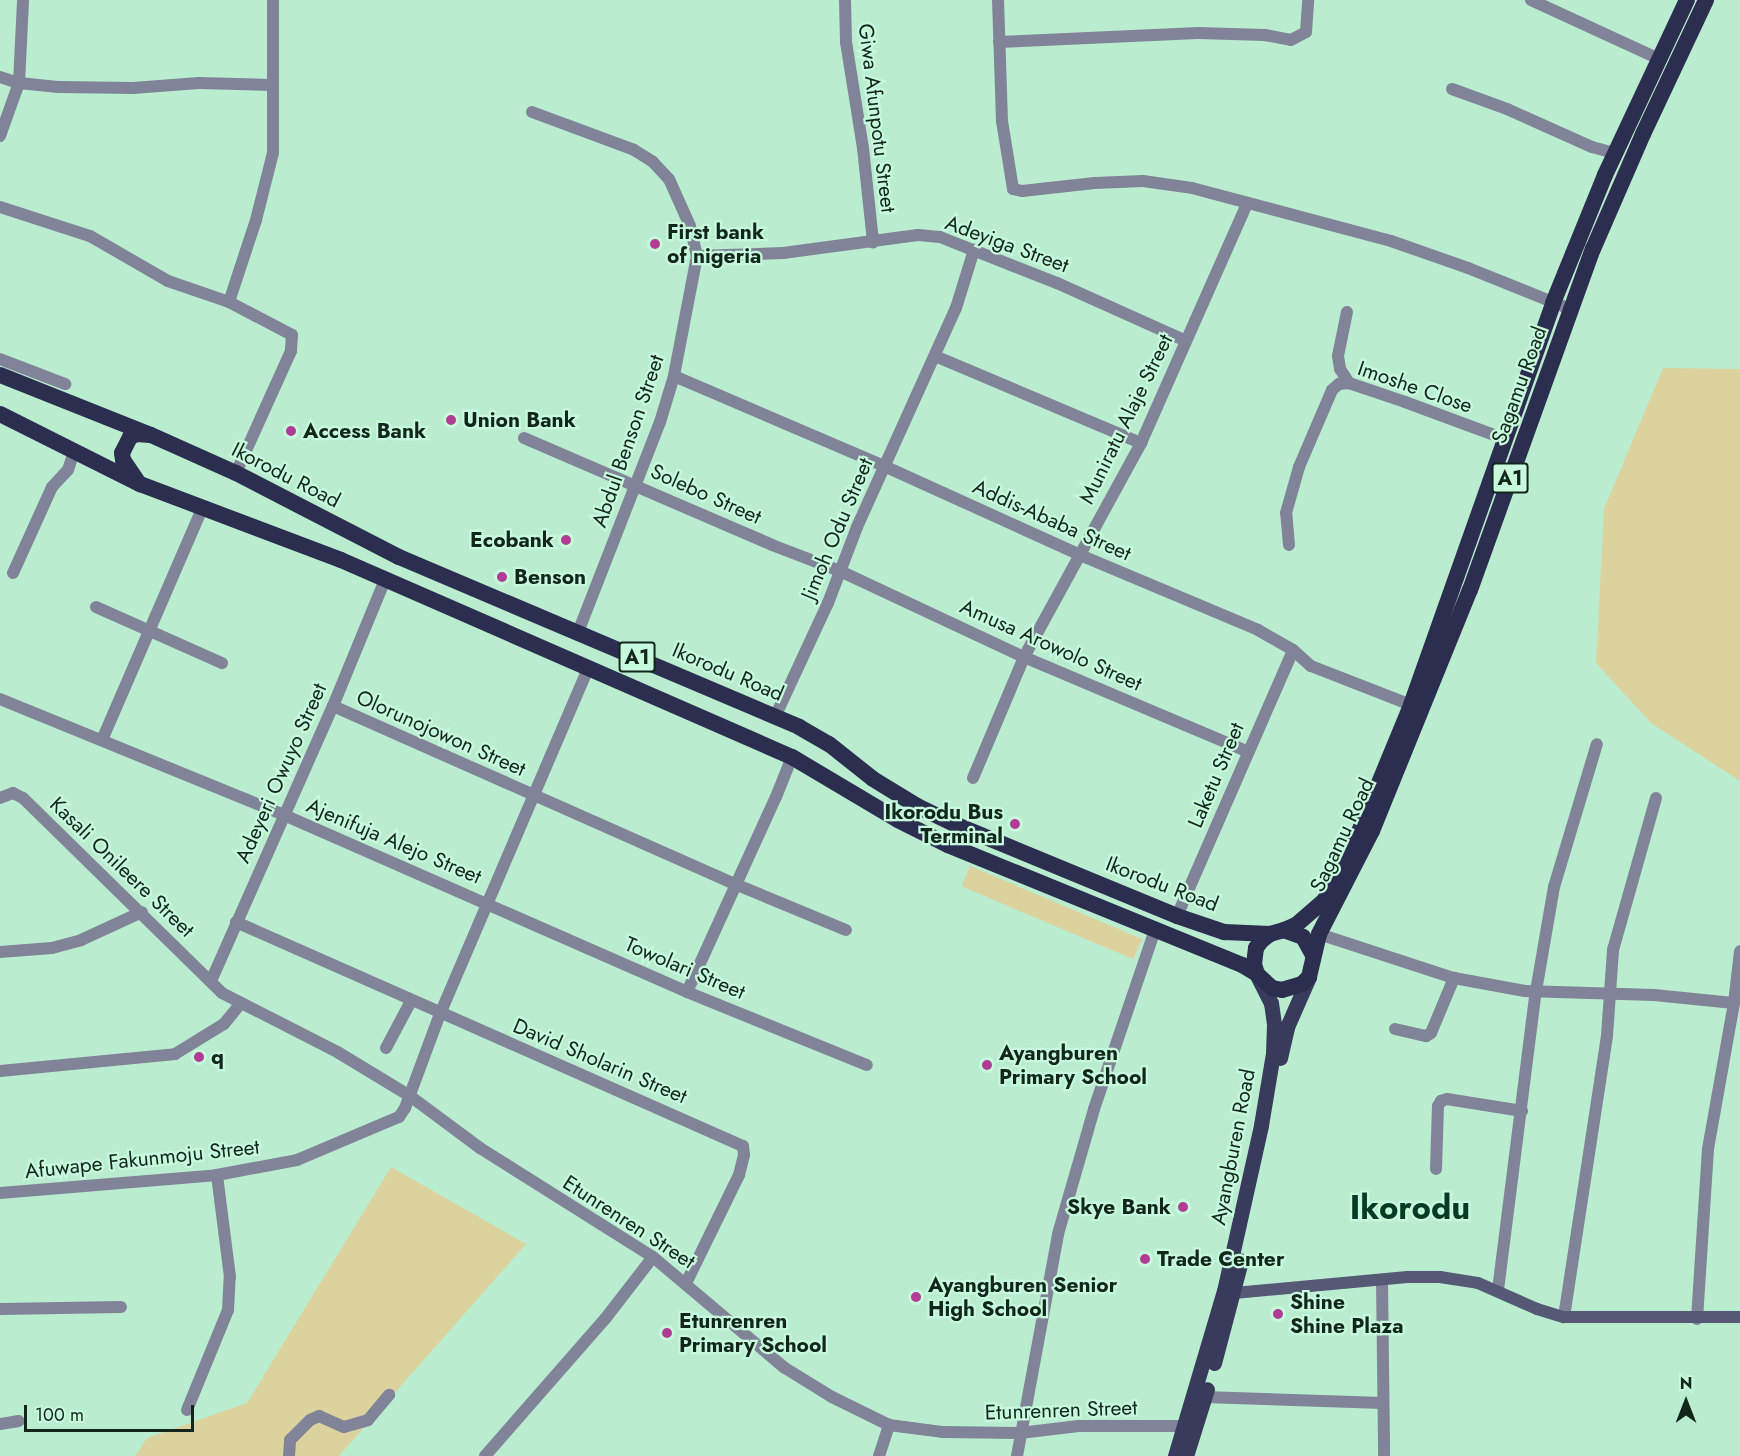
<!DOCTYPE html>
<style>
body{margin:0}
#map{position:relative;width:1740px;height:1456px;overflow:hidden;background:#baedcf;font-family:Jost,sans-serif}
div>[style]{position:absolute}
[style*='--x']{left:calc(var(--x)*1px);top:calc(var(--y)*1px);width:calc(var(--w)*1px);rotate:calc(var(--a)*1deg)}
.green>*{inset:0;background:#dbd29e;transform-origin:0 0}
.minor>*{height:12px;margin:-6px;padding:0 6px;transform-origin:6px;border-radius:6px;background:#818498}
.secondary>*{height:12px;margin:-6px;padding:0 6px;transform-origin:6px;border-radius:6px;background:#565975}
.primary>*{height:15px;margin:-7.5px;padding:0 7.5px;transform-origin:7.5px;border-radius:7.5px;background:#383b5b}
.trunk>*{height:16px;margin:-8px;padding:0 8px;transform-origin:8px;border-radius:8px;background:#2c2e50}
.dots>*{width:16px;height:16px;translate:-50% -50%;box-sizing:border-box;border:3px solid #c7fadd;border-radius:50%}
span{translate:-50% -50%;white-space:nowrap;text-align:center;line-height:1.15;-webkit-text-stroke:4.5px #c7fadd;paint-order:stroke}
.shield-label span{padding:2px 4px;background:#c7fadd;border:2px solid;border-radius:4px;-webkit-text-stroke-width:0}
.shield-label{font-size:20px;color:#12261b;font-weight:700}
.street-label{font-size:21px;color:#12261b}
.poi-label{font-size:21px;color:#12261b;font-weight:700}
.left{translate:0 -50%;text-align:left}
.right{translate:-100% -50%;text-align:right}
.town-label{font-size:33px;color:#083b25;font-weight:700}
.north{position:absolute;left:1656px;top:1372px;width:60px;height:60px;-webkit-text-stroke:4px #c7fadd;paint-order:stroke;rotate:0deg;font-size:16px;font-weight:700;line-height:24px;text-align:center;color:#12261b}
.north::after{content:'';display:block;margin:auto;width:21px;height:27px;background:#12261b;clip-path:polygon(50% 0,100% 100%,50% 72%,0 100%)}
.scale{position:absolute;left:24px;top:1405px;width:170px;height:27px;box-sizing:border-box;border:3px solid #12261b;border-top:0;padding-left:8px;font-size:18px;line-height:21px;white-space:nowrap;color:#12261b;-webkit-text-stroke:4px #c7fadd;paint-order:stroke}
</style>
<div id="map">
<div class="green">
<i style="clip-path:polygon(1663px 368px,1740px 369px,1740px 781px,1651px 723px,1596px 663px,1604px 509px)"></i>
<i style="left:970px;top:866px;width:187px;height:22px;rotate:23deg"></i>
<i style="clip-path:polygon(391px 1167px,526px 1244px,339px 1456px,135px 1456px,147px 1438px,247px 1403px)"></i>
</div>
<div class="minor">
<i style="--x:845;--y:0;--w:42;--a:88.6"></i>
<i style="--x:846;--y:42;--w:107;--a:80.9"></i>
<i style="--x:863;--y:148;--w:95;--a:83.9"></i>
<i style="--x:998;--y:0;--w:121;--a:88.1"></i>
<i style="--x:1002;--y:121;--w:69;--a:80.8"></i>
<i style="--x:1013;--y:189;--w:9;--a:13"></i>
<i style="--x:1022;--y:191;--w:73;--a:-6.3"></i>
<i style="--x:1095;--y:183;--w:48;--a:-2.4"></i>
<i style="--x:1143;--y:181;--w:49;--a:8.1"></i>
<i style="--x:1192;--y:188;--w:206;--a:14.9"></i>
<i style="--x:1391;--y:241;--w:82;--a:19.3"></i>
<i style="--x:1468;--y:268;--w:110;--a:21.9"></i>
<i style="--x:1531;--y:0;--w:139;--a:24.7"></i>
<i style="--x:999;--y:42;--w:199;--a:-2.6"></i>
<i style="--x:1198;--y:33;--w:67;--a:1.7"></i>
<i style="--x:1265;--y:35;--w:26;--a:11"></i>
<i style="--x:1291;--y:40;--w:17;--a:-28"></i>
<i style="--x:1306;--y:32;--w:32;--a:-86"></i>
<i style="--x:0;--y:77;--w:20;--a:18"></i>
<i style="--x:19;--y:83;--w:39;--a:6"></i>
<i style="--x:58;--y:87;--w:75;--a:0.8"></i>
<i style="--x:133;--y:88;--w:66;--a:-4.3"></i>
<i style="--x:199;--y:83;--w:73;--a:1.6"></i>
<i style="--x:1452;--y:89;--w:59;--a:20"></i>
<i style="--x:1507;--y:109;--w:93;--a:24.1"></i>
<i style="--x:1592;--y:147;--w:24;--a:15"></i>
<i style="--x:532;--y:112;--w:109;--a:20.4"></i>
<i style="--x:634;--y:150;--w:22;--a:32"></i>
<i style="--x:653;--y:162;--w:23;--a:47"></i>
<i style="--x:669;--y:179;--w:51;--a:65.9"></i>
<i style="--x:690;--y:226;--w:31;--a:77"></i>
<i style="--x:697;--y:256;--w:122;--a:100.9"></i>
<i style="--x:674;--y:376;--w:48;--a:106.9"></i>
<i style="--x:660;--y:422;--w:225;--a:111.3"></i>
<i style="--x:0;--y:136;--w:56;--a:-70.3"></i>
<i style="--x:19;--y:83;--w:83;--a:-87.2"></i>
<i style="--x:0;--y:207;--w:95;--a:17.9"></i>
<i style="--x:90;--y:236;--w:90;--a:30"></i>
<i style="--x:168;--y:281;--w:65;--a:19"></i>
<i style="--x:229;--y:302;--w:71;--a:27.6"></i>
<i style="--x:292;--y:335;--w:16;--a:94"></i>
<i style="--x:291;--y:351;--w:134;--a:114.3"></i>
<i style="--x:697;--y:256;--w:86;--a:-2"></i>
<i style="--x:783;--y:253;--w:136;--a:-7.6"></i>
<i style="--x:918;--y:235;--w:22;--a:5"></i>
<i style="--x:940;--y:237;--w:126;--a:21.5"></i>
<i style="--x:1057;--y:283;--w:141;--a:24.2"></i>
<i style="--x:229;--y:302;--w:86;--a:-71.8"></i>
<i style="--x:256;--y:220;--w:69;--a:-75.8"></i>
<i style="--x:273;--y:153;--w:153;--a:-90"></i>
<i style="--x:1347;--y:312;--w:45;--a:101.6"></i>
<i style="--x:1338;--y:356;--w:13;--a:81"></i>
<i style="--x:1340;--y:369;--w:17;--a:57"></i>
<i style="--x:935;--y:356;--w:224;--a:22.9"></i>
<i style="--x:0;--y:359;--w:70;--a:21"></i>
<i style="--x:674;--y:376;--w:228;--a:23.2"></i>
<i style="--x:884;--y:466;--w:215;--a:24.4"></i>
<i style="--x:1080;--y:555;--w:193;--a:22.8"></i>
<i style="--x:1258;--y:630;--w:40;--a:29.7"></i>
<i style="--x:1293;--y:650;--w:24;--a:42"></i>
<i style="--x:1311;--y:666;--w:107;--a:21.3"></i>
<i style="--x:524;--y:438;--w:270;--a:23.3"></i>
<i style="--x:772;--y:545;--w:73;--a:20.9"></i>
<i style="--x:840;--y:571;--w:203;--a:25.1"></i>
<i style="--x:1024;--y:657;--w:242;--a:22.9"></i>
<i style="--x:1289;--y:545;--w:32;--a:-95"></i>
<i style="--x:1286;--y:513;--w:48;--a:-74.2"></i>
<i style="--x:1299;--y:467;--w:84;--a:-66.8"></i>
<i style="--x:1332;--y:390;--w:9;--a:-41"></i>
<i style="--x:1339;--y:384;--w:10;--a:-6"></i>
<i style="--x:1349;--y:383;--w:59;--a:18.7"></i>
<i style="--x:1405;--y:402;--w:107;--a:20.3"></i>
<i style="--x:13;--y:573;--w:94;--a:-65.6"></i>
<i style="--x:52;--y:487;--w:23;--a:-47"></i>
<i style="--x:68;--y:470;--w:19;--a:-72"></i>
<i style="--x:96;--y:607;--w:138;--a:24"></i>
<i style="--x:0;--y:699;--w:307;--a:22.2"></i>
<i style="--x:284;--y:815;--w:440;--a:23.7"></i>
<i style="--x:687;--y:992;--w:194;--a:22.1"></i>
<i style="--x:333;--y:706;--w:440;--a:23.9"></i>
<i style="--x:735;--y:884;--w:120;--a:22.5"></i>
<i style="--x:775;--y:717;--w:126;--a:-65.1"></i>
<i style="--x:828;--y:603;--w:81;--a:-69.1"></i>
<i style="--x:857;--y:527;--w:240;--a:-65.7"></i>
<i style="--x:956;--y:308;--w:61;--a:-72.8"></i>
<i style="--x:102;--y:740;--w:252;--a:-66.6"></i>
<i style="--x:973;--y:778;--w:131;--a:-67.1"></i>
<i style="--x:1024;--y:657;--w:244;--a:-61.3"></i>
<i style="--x:1141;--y:443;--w:261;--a:-66.1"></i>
<i style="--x:0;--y:798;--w:14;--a:-21"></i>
<i style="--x:13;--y:793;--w:11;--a:27"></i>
<i style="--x:23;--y:798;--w:279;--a:44.4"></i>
<i style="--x:222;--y:993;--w:131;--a:27.1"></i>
<i style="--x:339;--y:1053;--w:83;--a:31.2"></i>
<i style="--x:410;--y:1096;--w:87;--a:36.6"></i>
<i style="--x:480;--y:1148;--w:204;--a:32.2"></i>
<i style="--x:653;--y:1257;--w:172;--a:40.1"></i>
<i style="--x:785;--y:1368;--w:55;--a:31.7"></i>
<i style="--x:832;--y:1397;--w:64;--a:26.2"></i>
<i style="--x:889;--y:1425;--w:53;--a:7.5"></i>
<i style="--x:942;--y:1432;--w:78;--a:0.7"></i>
<i style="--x:1020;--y:1433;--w:59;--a:-6.8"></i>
<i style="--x:1079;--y:1426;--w:105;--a:0"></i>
<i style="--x:1177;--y:916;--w:290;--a:-66.4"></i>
<i style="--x:236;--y:922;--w:554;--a:23.84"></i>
<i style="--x:743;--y:1146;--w:9;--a:84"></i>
<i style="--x:744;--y:1155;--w:21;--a:104"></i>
<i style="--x:739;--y:1175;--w:120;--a:116.1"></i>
<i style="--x:1319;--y:934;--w:142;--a:18.1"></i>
<i style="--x:1454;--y:978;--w:72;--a:10.4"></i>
<i style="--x:1525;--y:991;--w:129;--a:1.8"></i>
<i style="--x:1654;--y:995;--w:80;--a:5.7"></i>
<i style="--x:0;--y:952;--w:52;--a:-4.4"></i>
<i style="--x:52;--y:948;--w:30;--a:-15"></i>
<i style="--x:81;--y:940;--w:67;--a:-24.7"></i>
<i style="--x:211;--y:981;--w:301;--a:-66.1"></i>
<i style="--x:333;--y:706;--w:136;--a:-67.6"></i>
<i style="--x:687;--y:992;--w:214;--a:-65.5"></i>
<i style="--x:776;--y:797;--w:43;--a:-68.2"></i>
<i style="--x:1395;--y:1029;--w:32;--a:13"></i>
<i style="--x:1426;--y:1036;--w:6;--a:-31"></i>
<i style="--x:1431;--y:1033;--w:60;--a:-67.3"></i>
<i style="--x:386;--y:1048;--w:53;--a:-62"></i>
<i style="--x:0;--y:1071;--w:176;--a:-5.5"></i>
<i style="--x:175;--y:1054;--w:57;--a:-31.5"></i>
<i style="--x:224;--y:1024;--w:27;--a:-51"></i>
<i style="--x:1436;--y:1169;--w:63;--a:-88.2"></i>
<i style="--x:1438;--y:1106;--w:6;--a:-59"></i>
<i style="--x:1441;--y:1101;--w:6;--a:-18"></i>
<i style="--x:1447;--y:1099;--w:76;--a:9.1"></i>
<i style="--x:0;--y:1193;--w:218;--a:-4.7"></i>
<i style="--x:217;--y:1175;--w:81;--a:-10.6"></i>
<i style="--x:297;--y:1160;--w:111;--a:-22.9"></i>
<i style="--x:399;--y:1117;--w:11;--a:-56"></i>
<i style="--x:405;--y:1108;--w:100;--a:-69.6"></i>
<i style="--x:440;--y:1014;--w:375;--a:-66.8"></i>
<i style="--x:1382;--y:1281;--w:175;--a:89.3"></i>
<i style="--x:1498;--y:1290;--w:301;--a:-82.8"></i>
<i style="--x:1536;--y:991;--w:106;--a:-80.2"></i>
<i style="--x:1554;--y:887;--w:149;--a:-73.3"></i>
<i style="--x:0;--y:1309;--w:121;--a:-0.9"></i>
<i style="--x:1564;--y:1317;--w:284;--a:-81.3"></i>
<i style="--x:1607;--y:1036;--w:86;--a:-86"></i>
<i style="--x:1613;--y:950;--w:158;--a:-74.2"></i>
<i style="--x:1697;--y:1319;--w:170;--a:-86.3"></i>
<i style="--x:1708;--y:1149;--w:148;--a:-79.9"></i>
<i style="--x:1734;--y:1003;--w:52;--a:-83.4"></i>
<i style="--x:1204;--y:1397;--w:179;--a:1.9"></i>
<i style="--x:187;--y:1410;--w:108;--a:-67.7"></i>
<i style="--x:228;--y:1310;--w:33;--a:-87"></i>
<i style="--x:230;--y:1277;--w:103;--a:-97.3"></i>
<i style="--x:0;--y:1424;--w:19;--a:-9"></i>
<i style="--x:289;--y:1456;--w:16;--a:-86"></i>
<i style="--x:290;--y:1440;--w:28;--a:-45"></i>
<i style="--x:310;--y:1420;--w:10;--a:-24"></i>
<i style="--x:319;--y:1416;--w:27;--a:24"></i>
<i style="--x:344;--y:1427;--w:25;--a:-16"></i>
<i style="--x:368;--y:1420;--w:33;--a:-50"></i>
<i style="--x:485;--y:1456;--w:182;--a:-48.8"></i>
<i style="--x:605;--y:1319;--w:78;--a:-52.3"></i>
<i style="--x:879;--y:1456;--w:33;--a:-72"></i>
<i style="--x:1017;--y:1456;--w:226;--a:-79.5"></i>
<i style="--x:1058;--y:1234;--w:130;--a:-73.9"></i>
<i style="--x:1094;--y:1109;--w:189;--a:-71.2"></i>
</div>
<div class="secondary">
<i style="--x:1234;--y:1293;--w:174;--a:-5.3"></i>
<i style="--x:1407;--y:1277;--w:33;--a:0"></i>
<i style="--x:1440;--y:1277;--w:38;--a:9"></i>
<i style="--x:1478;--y:1283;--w:64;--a:23.8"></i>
<i style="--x:1537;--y:1309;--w:28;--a:17"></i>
<i style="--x:1564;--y:1317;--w:176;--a:0"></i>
</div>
<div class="primary">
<i style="--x:1280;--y:1058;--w:32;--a:-77"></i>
<i style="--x:1287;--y:1027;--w:55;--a:-66.3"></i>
<i style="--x:1214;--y:1363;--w:106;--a:-75.2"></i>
<i style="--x:1175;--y:1456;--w:172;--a:-73.5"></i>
<i style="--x:1224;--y:1291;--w:170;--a:-77.4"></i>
<i style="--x:1261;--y:1125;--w:73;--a:-80.5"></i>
<i style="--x:1273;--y:1053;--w:29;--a:-88"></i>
<i style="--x:1274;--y:1024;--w:21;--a:-98"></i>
<i style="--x:1271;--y:1003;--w:29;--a:-117"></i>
<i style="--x:1186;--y:1456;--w:70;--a:-72.6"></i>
</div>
<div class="trunk">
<i style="--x:0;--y:375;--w:162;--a:21.7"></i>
<i style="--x:151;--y:435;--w:93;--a:24.1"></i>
<i style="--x:236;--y:473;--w:183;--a:27.3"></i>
<i style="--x:399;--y:557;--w:435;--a:23"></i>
<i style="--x:799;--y:727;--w:34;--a:30"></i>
<i style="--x:829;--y:744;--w:56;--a:38.5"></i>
<i style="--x:873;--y:779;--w:52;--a:31.5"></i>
<i style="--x:917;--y:806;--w:41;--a:25.9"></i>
<i style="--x:954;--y:824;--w:241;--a:22.4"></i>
<i style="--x:1177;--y:916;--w:50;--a:18.8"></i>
<i style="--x:1224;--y:932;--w:46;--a:2.5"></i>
<i style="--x:0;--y:414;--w:157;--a:26.6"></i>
<i style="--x:140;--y:484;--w:215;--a:20.7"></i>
<i style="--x:341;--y:560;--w:492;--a:23.6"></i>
<i style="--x:792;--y:757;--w:123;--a:30.7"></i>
<i style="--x:898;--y:820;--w:56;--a:26.6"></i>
<i style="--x:948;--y:845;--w:318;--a:22.2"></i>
<i style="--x:1242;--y:965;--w:17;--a:31"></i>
<i style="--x:138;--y:482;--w:27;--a:-124"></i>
<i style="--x:123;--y:460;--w:7;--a:-98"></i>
<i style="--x:122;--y:453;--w:18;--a:-63"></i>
<i style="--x:130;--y:437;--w:8;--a:-23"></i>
<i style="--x:137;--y:434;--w:13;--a:4"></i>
<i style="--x:1284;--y:930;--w:13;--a:-23"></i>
<i style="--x:1296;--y:925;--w:37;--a:-41"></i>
<i style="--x:1324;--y:901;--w:62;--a:-62.2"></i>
<i style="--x:1353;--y:846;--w:152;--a:-67.6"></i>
<i style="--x:1411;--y:705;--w:426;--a:-70.5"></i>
<i style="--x:1553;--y:303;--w:138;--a:-67.9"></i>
<i style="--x:1605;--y:175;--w:193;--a:-64.9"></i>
<i style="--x:1313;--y:955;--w:21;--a:-119"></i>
<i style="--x:1303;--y:937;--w:20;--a:-160"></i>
<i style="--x:1284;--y:930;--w:15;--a:164"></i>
<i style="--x:1270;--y:934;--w:10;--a:143"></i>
<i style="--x:1262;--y:940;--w:10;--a:127"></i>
<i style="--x:1256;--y:948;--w:16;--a:97"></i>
<i style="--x:1254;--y:964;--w:10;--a:73"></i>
<i style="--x:1257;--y:974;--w:21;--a:43"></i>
<i style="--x:1272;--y:988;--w:10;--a:11"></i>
<i style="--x:1282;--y:990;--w:21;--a:-17"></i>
<i style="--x:1302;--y:984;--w:10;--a:-45"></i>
<i style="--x:1309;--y:977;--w:44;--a:-76.9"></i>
<i style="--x:1319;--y:934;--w:116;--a:-62.8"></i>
<i style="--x:1372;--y:831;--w:260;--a:-67.9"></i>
<i style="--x:1470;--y:590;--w:363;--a:-70.2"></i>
<i style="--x:1593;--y:249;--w:125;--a:-66.5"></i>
<i style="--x:1643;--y:134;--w:148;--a:-64.8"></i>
</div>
<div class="dots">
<i style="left:655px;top:244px;background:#b13c94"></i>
<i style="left:451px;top:420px;background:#b13c94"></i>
<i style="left:291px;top:431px;background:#b13c94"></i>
<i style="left:566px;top:540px;background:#b13c94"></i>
<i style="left:502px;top:577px;background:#b13c94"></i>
<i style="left:1015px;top:824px;background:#b13c94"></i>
<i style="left:199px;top:1057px;background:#b13c94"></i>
<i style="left:987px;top:1065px;background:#b13c94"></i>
<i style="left:1183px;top:1207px;background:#b13c94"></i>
<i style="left:1145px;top:1259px;background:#b13c94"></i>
<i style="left:916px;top:1297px;background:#b13c94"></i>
<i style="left:1278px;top:1314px;background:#b13c94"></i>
<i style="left:667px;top:1333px;background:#b13c94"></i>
</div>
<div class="shield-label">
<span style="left:1510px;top:478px">A1</span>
<span style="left:637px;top:657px">A1</span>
</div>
<div class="street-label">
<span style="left:877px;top:118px;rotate:83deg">Giwa Afunpotu Street</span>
<span style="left:1007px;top:244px;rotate:20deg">Adeyiga Street</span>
<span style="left:1519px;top:385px;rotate:-70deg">Sagamu Road</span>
<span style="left:1415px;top:387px;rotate:19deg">Imoshe Close</span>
<span style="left:1126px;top:419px;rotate:-64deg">Muniratu Alaje Street</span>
<span style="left:628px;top:441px;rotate:-71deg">Abdul Benson Street</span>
<span style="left:286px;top:475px;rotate:27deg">Ikorodu Road</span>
<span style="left:706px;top:494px;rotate:24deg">Solebo Street</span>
<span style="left:1052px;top:520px;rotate:24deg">Addis-Ababa Street</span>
<span style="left:837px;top:529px;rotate:-67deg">Jimoh Odu Street</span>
<span style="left:1051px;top:645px;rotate:24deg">Amusa Arowolo Street</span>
<span style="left:728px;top:672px;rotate:23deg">Ikorodu Road</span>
<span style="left:441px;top:733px;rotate:24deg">Olorunojowon Street</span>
<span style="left:281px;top:773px;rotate:-66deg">Adeyeri Owuyo Street</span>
<span style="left:1216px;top:775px;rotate:-67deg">Laketu Street</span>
<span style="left:1342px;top:835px;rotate:-65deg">Sagamu Road</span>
<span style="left:394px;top:841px;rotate:23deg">Ajenifuja Alejo Street</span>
<span style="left:122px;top:867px;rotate:44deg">Kasali Onileere Street</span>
<span style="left:1162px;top:884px;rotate:21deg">Ikorodu Road</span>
<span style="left:685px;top:968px;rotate:23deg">Towolari Street</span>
<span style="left:600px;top:1061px;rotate:23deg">David Sholarin Street</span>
<span style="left:1233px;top:1147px;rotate:-79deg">Ayangburen Road</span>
<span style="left:142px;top:1159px;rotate:-6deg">Afuwape Fakunmoju Street</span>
<span style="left:629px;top:1222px;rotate:33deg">Etunrenren Street</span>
<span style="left:1061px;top:1410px;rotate:-2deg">Etunrenren Street</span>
</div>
<div class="poi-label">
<span class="left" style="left:667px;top:244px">First bank<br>of nigeria</span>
<span class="left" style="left:463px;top:420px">Union Bank</span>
<span class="left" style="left:303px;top:431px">Access Bank</span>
<span class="right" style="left:554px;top:540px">Ecobank</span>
<span class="left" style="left:514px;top:577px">Benson</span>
<span class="right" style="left:1003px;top:824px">Ikorodu Bus<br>Terminal</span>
<span class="left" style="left:999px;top:1065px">Ayangburen<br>Primary School</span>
<span class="left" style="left:211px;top:1057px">q</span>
<span class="right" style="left:1171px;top:1207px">Skye Bank</span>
<span class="left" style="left:1157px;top:1259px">Trade Center</span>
<span class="left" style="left:928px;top:1297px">Ayangburen Senior<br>High School</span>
<span class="left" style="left:1290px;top:1314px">Shine<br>Shine Plaza</span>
<span class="left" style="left:679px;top:1333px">Etunrenren<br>Primary School</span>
</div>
<div class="town-label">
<span style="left:1410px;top:1208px">Ikorodu</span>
</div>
<div class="north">N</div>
<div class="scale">100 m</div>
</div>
